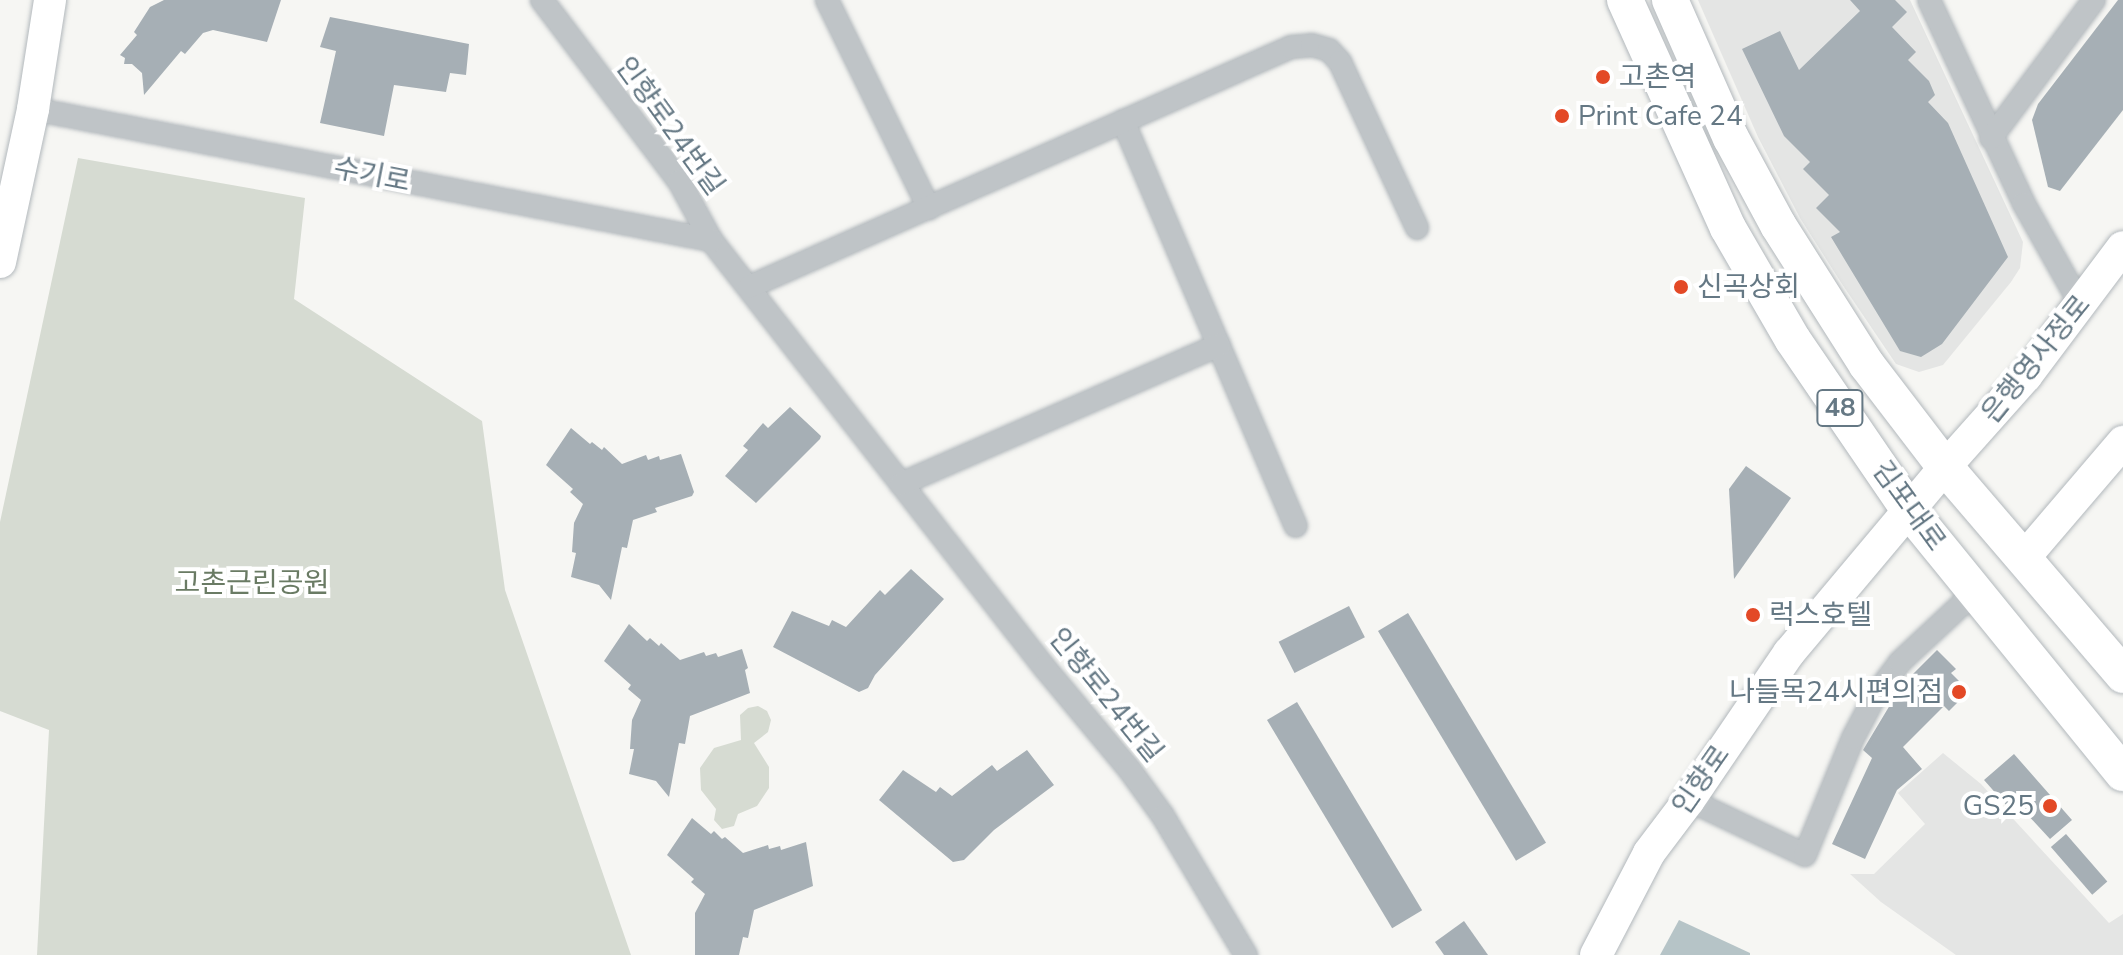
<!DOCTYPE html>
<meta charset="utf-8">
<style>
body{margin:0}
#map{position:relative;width:2123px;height:955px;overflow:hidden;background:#f6f6f3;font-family:"Nunito Sans","Noto Sans KR",sans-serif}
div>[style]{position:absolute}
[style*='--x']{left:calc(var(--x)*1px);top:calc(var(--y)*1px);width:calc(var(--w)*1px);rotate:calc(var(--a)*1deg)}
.built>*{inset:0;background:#e4e5e4}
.green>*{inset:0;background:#d6dbd2}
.water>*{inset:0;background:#b6c4c7}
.building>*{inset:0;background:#a6afb5;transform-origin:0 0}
.roads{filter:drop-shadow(0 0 2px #b2b8bc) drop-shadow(0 0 2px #b2b8bc)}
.street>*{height:22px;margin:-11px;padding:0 11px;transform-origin:11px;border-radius:11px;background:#bfc4c7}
.secondary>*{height:32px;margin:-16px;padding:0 16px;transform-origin:16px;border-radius:16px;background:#fff}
.primary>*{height:36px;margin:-18px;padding:0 18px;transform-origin:18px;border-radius:18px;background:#fff}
.dots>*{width:22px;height:22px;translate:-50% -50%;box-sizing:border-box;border:4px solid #fff;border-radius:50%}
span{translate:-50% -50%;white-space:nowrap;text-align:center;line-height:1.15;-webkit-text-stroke:8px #fff;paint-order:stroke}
.shield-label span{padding:2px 6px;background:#fff;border:2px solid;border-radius:6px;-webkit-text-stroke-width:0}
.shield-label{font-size:26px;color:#657884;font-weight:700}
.poi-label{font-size:28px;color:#657884}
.left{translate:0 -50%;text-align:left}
.right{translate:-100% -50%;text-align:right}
.street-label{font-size:28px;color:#657884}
.park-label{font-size:28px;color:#6a7b64}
</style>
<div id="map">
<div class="built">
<i style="clip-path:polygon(1698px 0,1910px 0,2023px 242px,2020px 268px,2011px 282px,1943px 365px,1919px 372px,1896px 364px,1842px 284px,1800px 218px,1758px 137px)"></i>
<i style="clip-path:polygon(1943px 753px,1981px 784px,2109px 923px,2123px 914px,2123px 955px,1956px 955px,1881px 902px,1850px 874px,1874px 874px,1925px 824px,1898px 793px)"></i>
</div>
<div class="green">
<i style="clip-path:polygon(78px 158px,305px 198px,294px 299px,482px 421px,505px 590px,631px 955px,37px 955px,49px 730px,0 711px,0 522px)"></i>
<i style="clip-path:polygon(758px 706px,767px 711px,771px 720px,768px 732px,754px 743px,769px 767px,769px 788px,757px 806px,738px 814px,734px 826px,722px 829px,714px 820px,716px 809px,701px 790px,700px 768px,714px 748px,741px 740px,740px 715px,748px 708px)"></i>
</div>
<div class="water">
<i style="clip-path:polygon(1679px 920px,1750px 953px,1750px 955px,1660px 955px)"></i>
</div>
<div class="building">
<i style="clip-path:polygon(164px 0,281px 0,267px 42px,213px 30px,203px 33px,185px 54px,181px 51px,144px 95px,142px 73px,132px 64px,124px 64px,125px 58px,120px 55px,137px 35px,134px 32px,150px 7px)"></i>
<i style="clip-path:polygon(1850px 0,1895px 0,1907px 12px,1892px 27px,1916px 52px,1908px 60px,1929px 81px,1935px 95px,1928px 102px,1948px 123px,2008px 257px,1942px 344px,1921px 357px,1900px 351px,1831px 237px,1840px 232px,1816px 208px,1829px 195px,1803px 169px,1810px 162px,1784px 136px,1742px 49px,1780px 31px,1799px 70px,1860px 11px)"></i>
<i style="clip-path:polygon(2118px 0,2123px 0,2123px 110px,2060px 191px,2048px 187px,2032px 120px,2038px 104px)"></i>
<i style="clip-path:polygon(330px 17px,469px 44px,466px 75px,450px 73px,446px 92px,394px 85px,384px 136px,320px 123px,336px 51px,320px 47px)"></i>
<i style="clip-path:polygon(790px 407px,821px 436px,820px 439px,756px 503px,725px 476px,748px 450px,743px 446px,763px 423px,768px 428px)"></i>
<i style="clip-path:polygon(571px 428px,590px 444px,592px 442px,602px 450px,604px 447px,622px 464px,646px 455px,648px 460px,659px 456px,660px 460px,681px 454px,694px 492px,692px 496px,655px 508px,657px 512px,633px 520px,627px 548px,622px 547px,611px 600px,599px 585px,571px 577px,576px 553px,572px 552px,574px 523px,583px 504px,570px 492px,573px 489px,546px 465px)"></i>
<i style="clip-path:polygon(1746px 466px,1791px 498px,1734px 579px,1729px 489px)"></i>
<i style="clip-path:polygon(911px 569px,944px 599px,875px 675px,868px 688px,859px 692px,773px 647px,792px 611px,829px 626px,832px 620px,846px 627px,880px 590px,885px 595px)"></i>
<i style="left:1349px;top:606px;width:35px;height:79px;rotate:63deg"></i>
<i style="left:1408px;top:613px;width:268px;height:35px;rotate:59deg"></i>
<i style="clip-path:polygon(629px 624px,647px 641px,650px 638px,659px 646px,661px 643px,680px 660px,704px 652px,706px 656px,716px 653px,718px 657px,742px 649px,748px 668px,745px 670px,750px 693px,690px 716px,685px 744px,679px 743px,669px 797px,656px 781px,629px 774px,634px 749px,630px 749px,632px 720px,641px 700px,628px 689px,631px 685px,604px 661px)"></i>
<i style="clip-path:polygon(1937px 650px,1956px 669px,1951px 673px,1969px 691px,1949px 711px,1944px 706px,1903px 747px,1922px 769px,1897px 790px,1865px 859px,1832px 844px,1872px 758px,1863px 750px,1902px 685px)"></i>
<i style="left:1297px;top:702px;width:243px;height:35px;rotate:59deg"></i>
<i style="clip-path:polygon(1027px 750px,1054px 785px,994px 830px,964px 860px,953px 862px,879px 800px,903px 770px,936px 792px,940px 787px,952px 796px,992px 765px,997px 771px)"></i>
<i style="clip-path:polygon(2014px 754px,2072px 820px,2050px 839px,2014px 800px,2007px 806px,1984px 780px)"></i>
<i style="clip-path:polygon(692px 818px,711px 834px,714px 831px,722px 839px,725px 837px,743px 853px,768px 845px,769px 849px,780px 846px,781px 850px,806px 842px,813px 886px,754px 910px,748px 938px,743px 937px,739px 955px,695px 955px,695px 913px,705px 894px,691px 882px,694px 879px,667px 855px)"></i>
<i style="left:2066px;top:834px;width:63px;height:20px;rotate:49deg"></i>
<i style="clip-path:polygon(1464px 921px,1488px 955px,1444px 955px,1435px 942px)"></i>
</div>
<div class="roads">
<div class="street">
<i style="--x:542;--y:0;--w:227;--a:52.9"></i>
<i style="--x:679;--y:181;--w:67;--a:61.5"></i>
<i style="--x:711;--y:240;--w:541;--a:52.05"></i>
<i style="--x:1044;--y:667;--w:133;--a:50.2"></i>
<i style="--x:1129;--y:769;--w:58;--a:54.1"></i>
<i style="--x:1163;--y:816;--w:162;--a:59.2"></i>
<i style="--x:827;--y:0;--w:232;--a:63.9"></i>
<i style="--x:1929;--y:0;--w:225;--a:65"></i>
<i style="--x:2024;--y:204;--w:116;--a:60.6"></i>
<i style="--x:33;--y:109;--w:691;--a:10.94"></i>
<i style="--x:1123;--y:121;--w:440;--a:66.9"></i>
<i style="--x:1991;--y:138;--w:172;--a:-53.3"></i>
<i style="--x:749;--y:287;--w:593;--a:-23.88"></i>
<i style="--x:1291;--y:47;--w:21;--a:-5"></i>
<i style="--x:1312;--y:45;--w:18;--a:16"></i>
<i style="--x:1329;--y:50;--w:16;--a:47"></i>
<i style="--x:1340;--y:62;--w:183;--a:65.1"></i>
<i style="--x:901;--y:484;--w:347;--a:-23.6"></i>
<i style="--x:1689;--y:800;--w:128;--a:25.4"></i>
<i style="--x:1805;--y:855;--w:126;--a:-67.7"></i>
<i style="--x:1853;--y:738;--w:50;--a:-62.4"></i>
<i style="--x:1876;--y:694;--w:40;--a:-53"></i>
<i style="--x:1900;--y:662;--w:101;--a:-43"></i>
</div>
<div class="secondary">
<i style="--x:0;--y:262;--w:157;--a:-77.8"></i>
<i style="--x:33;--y:109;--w:110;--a:-81.1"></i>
<i style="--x:2024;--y:558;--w:153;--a:-49.5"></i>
<i style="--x:1596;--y:955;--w:115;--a:-62.5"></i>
<i style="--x:1649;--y:853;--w:66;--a:-53"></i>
<i style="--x:1689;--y:800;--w:178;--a:-55.8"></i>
<i style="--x:1789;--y:653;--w:243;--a:-50"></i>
<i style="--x:1945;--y:467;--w:122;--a:-48.3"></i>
<i style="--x:2026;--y:376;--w:161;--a:-53.1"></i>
</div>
<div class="primary">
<i style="--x:1625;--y:0;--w:250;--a:65.7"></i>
<i style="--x:1728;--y:228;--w:129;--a:59.9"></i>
<i style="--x:1793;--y:340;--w:206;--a:55.7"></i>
<i style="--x:1909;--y:510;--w:339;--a:50.9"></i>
<i style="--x:1670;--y:0;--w:151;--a:66.2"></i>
<i style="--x:1731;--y:138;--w:99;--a:61.6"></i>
<i style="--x:1778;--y:225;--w:166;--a:57.6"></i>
<i style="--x:1867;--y:365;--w:128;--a:52.6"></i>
<i style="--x:1945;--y:467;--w:274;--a:49.4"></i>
</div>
</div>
<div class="dots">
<i style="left:1603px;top:77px;background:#e34926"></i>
<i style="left:1562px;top:116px;background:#e34926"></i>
<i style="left:1681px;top:287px;background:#e34926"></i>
<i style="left:1753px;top:615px;background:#e34926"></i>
<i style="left:1959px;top:692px;background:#e34926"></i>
<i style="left:2050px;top:806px;background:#e34926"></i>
</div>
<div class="shield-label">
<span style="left:1840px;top:408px">48</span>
</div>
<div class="poi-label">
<span class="left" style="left:1619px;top:77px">고촌역</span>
<span class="left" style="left:1578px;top:116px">Print Cafe 24</span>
<span class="left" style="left:1697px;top:287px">신곡상회</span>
<span class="left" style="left:1769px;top:615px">럭스호텔</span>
<span class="right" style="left:1943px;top:692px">나들목24시편의점</span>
<span class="right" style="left:2034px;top:806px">GS25</span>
</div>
<div class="street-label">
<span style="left:670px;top:126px;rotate:54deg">인향로24번길</span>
<span style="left:372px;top:175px;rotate:11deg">수기로</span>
<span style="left:2036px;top:359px;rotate:-51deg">은행영사정로</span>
<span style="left:1909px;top:506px;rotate:54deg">김포대로</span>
<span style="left:1106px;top:695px;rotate:51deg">인향로24번길</span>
<span style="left:1701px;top:780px;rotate:-55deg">인향로</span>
</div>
<div class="park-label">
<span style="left:252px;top:583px">고촌근린공원</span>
</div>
</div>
